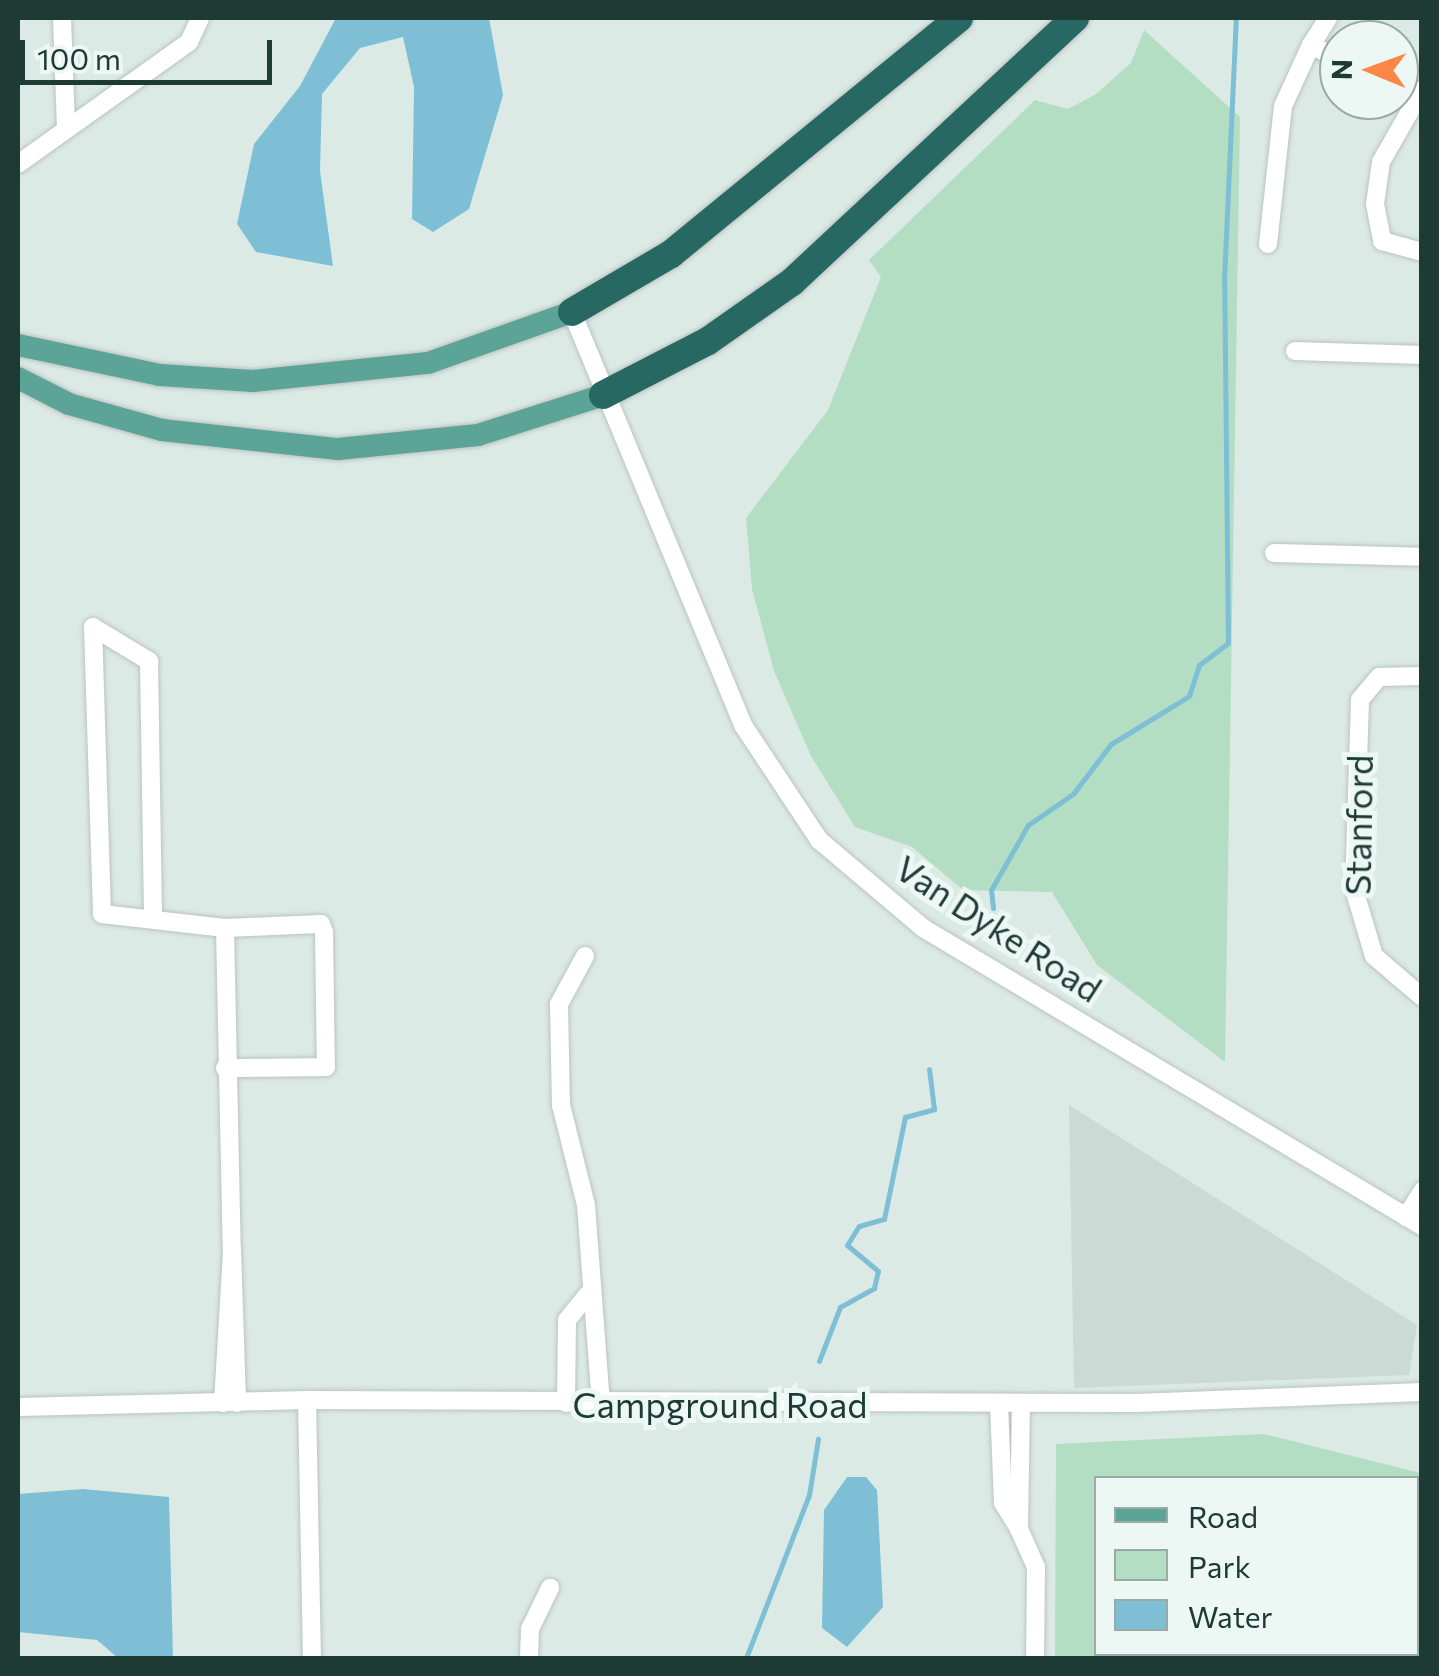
<!DOCTYPE html>
<style>
body{margin:0}
#map{position:relative;width:1439px;height:1676px;overflow:hidden;background:#dceae5;font-family:Commissioner,sans-serif}
div>[style]{position:absolute}
[style*='--x']{left:calc(var(--x)*1px);top:calc(var(--y)*1px);width:calc(var(--w)*1px);rotate:calc(var(--a)*1deg)}
.built>*{inset:0;background:#cbdad4}
.green>*{inset:0;background:#b3dec3}
.water>*{inset:0;background:#7ebfd5}
.stream>*{height:5px;margin:-2.5px;padding:0 2.5px;transform-origin:2.5px;border-radius:2.5px;background:#7ebfd5}
.roads{filter:drop-shadow(0 0 2px #bbc4c2) drop-shadow(0 0 2px #bbc4c2)}
.minor>*{height:18px;margin:-9px;padding:0 9px;transform-origin:9px;border-radius:9px;background:#fff}
.major>*{height:22px;margin:-11px;padding:0 11px;transform-origin:11px;border-radius:11px;background:#5da498}
.highway>*{height:28px;margin:-14px;padding:0 14px;transform-origin:14px;border-radius:14px;background:#276962}
span{translate:-50% -50%;white-space:nowrap;text-align:center;line-height:1.15;-webkit-text-stroke:10px #edf7f3;paint-order:stroke}
.street-label{font-size:35px;color:#1d3a35}
.frame{position:absolute;inset:0;border:20px solid #1d3a35;pointer-events:none}
.legend{position:absolute;left:1094px;top:1476px;width:325px;height:180px;box-sizing:border-box;background:#edf7f3;border:2px solid #9aaba7;margin:0;padding:12px 18px;list-style:none;font-size:30px;color:#1d3a35}
.legend li{display:flex;align-items:center;gap:20px;height:50px}
.legend b{width:50px;border:2px solid #9aaba7}
.north{position:absolute;left:1319px;top:20px;width:100px;height:100px;box-sizing:border-box;background:#edf7f3;border:2px solid #9aaba7;border-radius:50%;rotate:271deg;font-size:28px;font-weight:700;line-height:40px;text-align:center;color:#1d3a35}
.north::after{content:'';display:block;margin:auto;width:35px;height:45px;background:#fe8647;clip-path:polygon(50% 0,100% 100%,50% 72%,0 100%)}
.scale{position:absolute;left:20px;top:40px;width:252px;height:45px;box-sizing:border-box;border:5px solid #1d3a35;border-top:0;padding-left:12px;font-size:30px;line-height:35px;white-space:nowrap;color:#1d3a35;-webkit-text-stroke:8px #edf7f3;paint-order:stroke}
</style>
<div id="map">
<div class="built">
<i style="clip-path:polygon(1069px 1105px,1417px 1325px,1409px 1375px,1074px 1388px)"></i>
</div>
<div class="green">
<i style="clip-path:polygon(1144px 30px,1240px 117px,1225px 1062px,1097px 965px,1052px 892px,963px 890px,912px 847px,855px 827px,811px 756px,774px 671px,752px 589px,746px 518px,828px 410px,881px 277px,869px 260px,1035px 100px,1068px 109px,1096px 94px,1131px 63px)"></i>
<i style="clip-path:polygon(evenodd,1264px 1434px,1421px 1473px,1421px 1658px,1055px 1658px,1056px 1444px,1264px 1434px,1096px 1478px,1416px 1478px,1416px 1654px,1096px 1654px,1096px 1478px)"></i>
</div>
<div class="water">
<i style="clip-path:polygon(336px 18px,489px 18px,503px 95px,469px 209px,433px 232px,412px 219px,414px 87px,403px 37px,360px 48px,322px 94px,320px 171px,333px 266px,256px 252px,237px 224px,254px 144px,300px 86px)"></i>
<i style="clip-path:polygon(847px 1477px,866px 1477px,877px 1490px,883px 1607px,847px 1647px,822px 1628px,824px 1510px)"></i>
<i style="clip-path:polygon(83px 1489px,169px 1497px,173px 1658px,118px 1658px,97px 1640px,18px 1632px,18px 1494px)"></i>
</div>
<div class="stream">
<i style="--x:993;--y:908;--w:18;--a:-96"></i>
<i style="--x:991;--y:890;--w:75;--a:-60.4"></i>
<i style="--x:1028;--y:825;--w:55;--a:-34.6"></i>
<i style="--x:1073;--y:794;--w:63;--a:-52.8"></i>
<i style="--x:1111;--y:744;--w:92;--a:-31.6"></i>
<i style="--x:1189;--y:696;--w:33;--a:-72"></i>
<i style="--x:1199;--y:665;--w:36;--a:-37"></i>
<i style="--x:1228;--y:643;--w:364;--a:-90.6"></i>
<i style="--x:1224;--y:279;--w:261;--a:-87.4"></i>
<i style="--x:819;--y:1361;--w:58;--a:-68.7"></i>
<i style="--x:840;--y:1307;--w:39;--a:-29"></i>
<i style="--x:874;--y:1288;--w:17;--a:-77"></i>
<i style="--x:878;--y:1271;--w:40;--a:-140"></i>
<i style="--x:847;--y:1245;--w:22;--a:-58"></i>
<i style="--x:859;--y:1226;--w:26;--a:-16"></i>
<i style="--x:884;--y:1219;--w:104;--a:-78.4"></i>
<i style="--x:905;--y:1117;--w:30;--a:-15"></i>
<i style="--x:934;--y:1109;--w:40;--a:-97.1"></i>
<i style="--x:746;--y:1658;--w:175;--a:-68.9"></i>
<i style="--x:809;--y:1495;--w:57;--a:-80.9"></i>
</div>
<div class="roads">
<div class="minor">
<i style="--x:62;--y:18;--w:111;--a:87.9"></i>
<i style="--x:1328;--y:18;--w:32;--a:122"></i>
<i style="--x:1311;--y:45;--w:31;--a:27"></i>
<i style="--x:1399;--y:89;--w:20;--a:27"></i>
<i style="--x:1422;--y:90;--w:83;--a:119.7"></i>
<i style="--x:1381;--y:162;--w:42;--a:98.1"></i>
<i style="--x:1375;--y:204;--w:38;--a:79"></i>
<i style="--x:1382;--y:241;--w:41;--a:15.4"></i>
<i style="--x:18;--y:164;--w:210;--a:-35.5"></i>
<i style="--x:189;--y:42;--w:26;--a:-65"></i>
<i style="--x:1268;--y:244;--w:139;--a:-83.8"></i>
<i style="--x:1283;--y:106;--w:67;--a:-65.3"></i>
<i style="--x:572;--y:312;--w:447;--a:67.5"></i>
<i style="--x:743;--y:725;--w:138;--a:56.5"></i>
<i style="--x:819;--y:840;--w:136;--a:40.2"></i>
<i style="--x:923;--y:928;--w:581;--a:30.85"></i>
<i style="--x:1295;--y:351;--w:127;--a:1.8"></i>
<i style="--x:1274;--y:553;--w:148;--a:1.5"></i>
<i style="--x:93;--y:627;--w:287;--a:88.2"></i>
<i style="--x:102;--y:914;--w:124;--a:6.5"></i>
<i style="--x:225;--y:928;--w:96;--a:-2.4"></i>
<i style="--x:321;--y:924;--w:9;--a:69"></i>
<i style="--x:324;--y:932;--w:135;--a:89.2"></i>
<i style="--x:326;--y:1067;--w:101;--a:179.4"></i>
<i style="--x:93;--y:627;--w:66;--a:31.3"></i>
<i style="--x:149;--y:661;--w:257;--a:89.1"></i>
<i style="--x:1422;--y:676;--w:43;--a:178.7"></i>
<i style="--x:1379;--y:677;--w:30;--a:130"></i>
<i style="--x:1360;--y:700;--w:189;--a:91.8"></i>
<i style="--x:1354;--y:889;--w:70;--a:73.4"></i>
<i style="--x:1374;--y:956;--w:63;--a:40.5"></i>
<i style="--x:225;--y:928;--w:322;--a:88.8"></i>
<i style="--x:585;--y:956;--w:55;--a:118.4"></i>
<i style="--x:559;--y:1004;--w:101;--a:88.9"></i>
<i style="--x:561;--y:1105;--w:103;--a:76"></i>
<i style="--x:586;--y:1205;--w:199;--a:85.7"></i>
<i style="--x:1406;--y:1217;--w:31;--a:-58"></i>
<i style="--x:307;--y:1400;--w:258;--a:88.9"></i>
<i style="--x:223;--y:1403;--w:153;--a:-86.6"></i>
<i style="--x:232;--y:1250;--w:153;--a:88.1"></i>
<i style="--x:566;--y:1403;--w:83;--a:-89.3"></i>
<i style="--x:567;--y:1320;--w:33;--a:-51"></i>
<i style="--x:999;--y:1404;--w:99;--a:87.7"></i>
<i style="--x:1003;--y:1503;--w:31;--a:58"></i>
<i style="--x:1019;--y:1529;--w:125;--a:-89.1"></i>
<i style="--x:18;--y:1407;--w:289;--a:-1.4"></i>
<i style="--x:307;--y:1400;--w:829;--a:0.21"></i>
<i style="--x:1136;--y:1403;--w:286;--a:-2.2"></i>
<i style="--x:1019;--y:1529;--w:42;--a:65.9"></i>
<i style="--x:1036;--y:1567;--w:91;--a:90.6"></i>
<i style="--x:529;--y:1658;--w:29;--a:-88"></i>
<i style="--x:530;--y:1629;--w:46;--a:-64"></i>
</div>
<div class="major">
<i style="--x:18;--y:345;--w:145;--a:11.9"></i>
<i style="--x:160;--y:375;--w:93;--a:3.7"></i>
<i style="--x:253;--y:381;--w:176;--a:-5.9"></i>
<i style="--x:428;--y:363;--w:153;--a:-19.5"></i>
<i style="--x:18;--y:378;--w:57;--a:27"></i>
<i style="--x:69;--y:404;--w:97;--a:15.6"></i>
<i style="--x:162;--y:430;--w:177;--a:6.2"></i>
<i style="--x:338;--y:449;--w:141;--a:-5.7"></i>
<i style="--x:478;--y:435;--w:131;--a:-17.7"></i>
</div>
<div class="highway">
<i style="--x:572;--y:312;--w:115;--a:-30.4"></i>
<i style="--x:671;--y:254;--w:372;--a:-39.3"></i>
<i style="--x:603;--y:395;--w:118;--a:-27.2"></i>
<i style="--x:708;--y:341;--w:103;--a:-35.1"></i>
<i style="--x:792;--y:282;--w:387;--a:-43"></i>
</div>
</div>
<div class="street-label">
<span style="left:1358px;top:825px;rotate:-89deg">Stanford</span>
<span style="left:999px;top:928px;rotate:33deg">Van Dyke Road</span>
<span style="left:720px;top:1404px">Campground Road</span>
</div>
<div class="frame"></div>
<ul class="legend">
<li><b style="height:12px;background:#5da498"></b>Road</li>
<li><b style="height:28px;background:#b3dec3"></b>Park</li>
<li><b style="height:28px;background:#7ebfd5"></b>Water</li>
</ul>
<div class="north">N</div>
<div class="scale">100 m</div>
</div>
